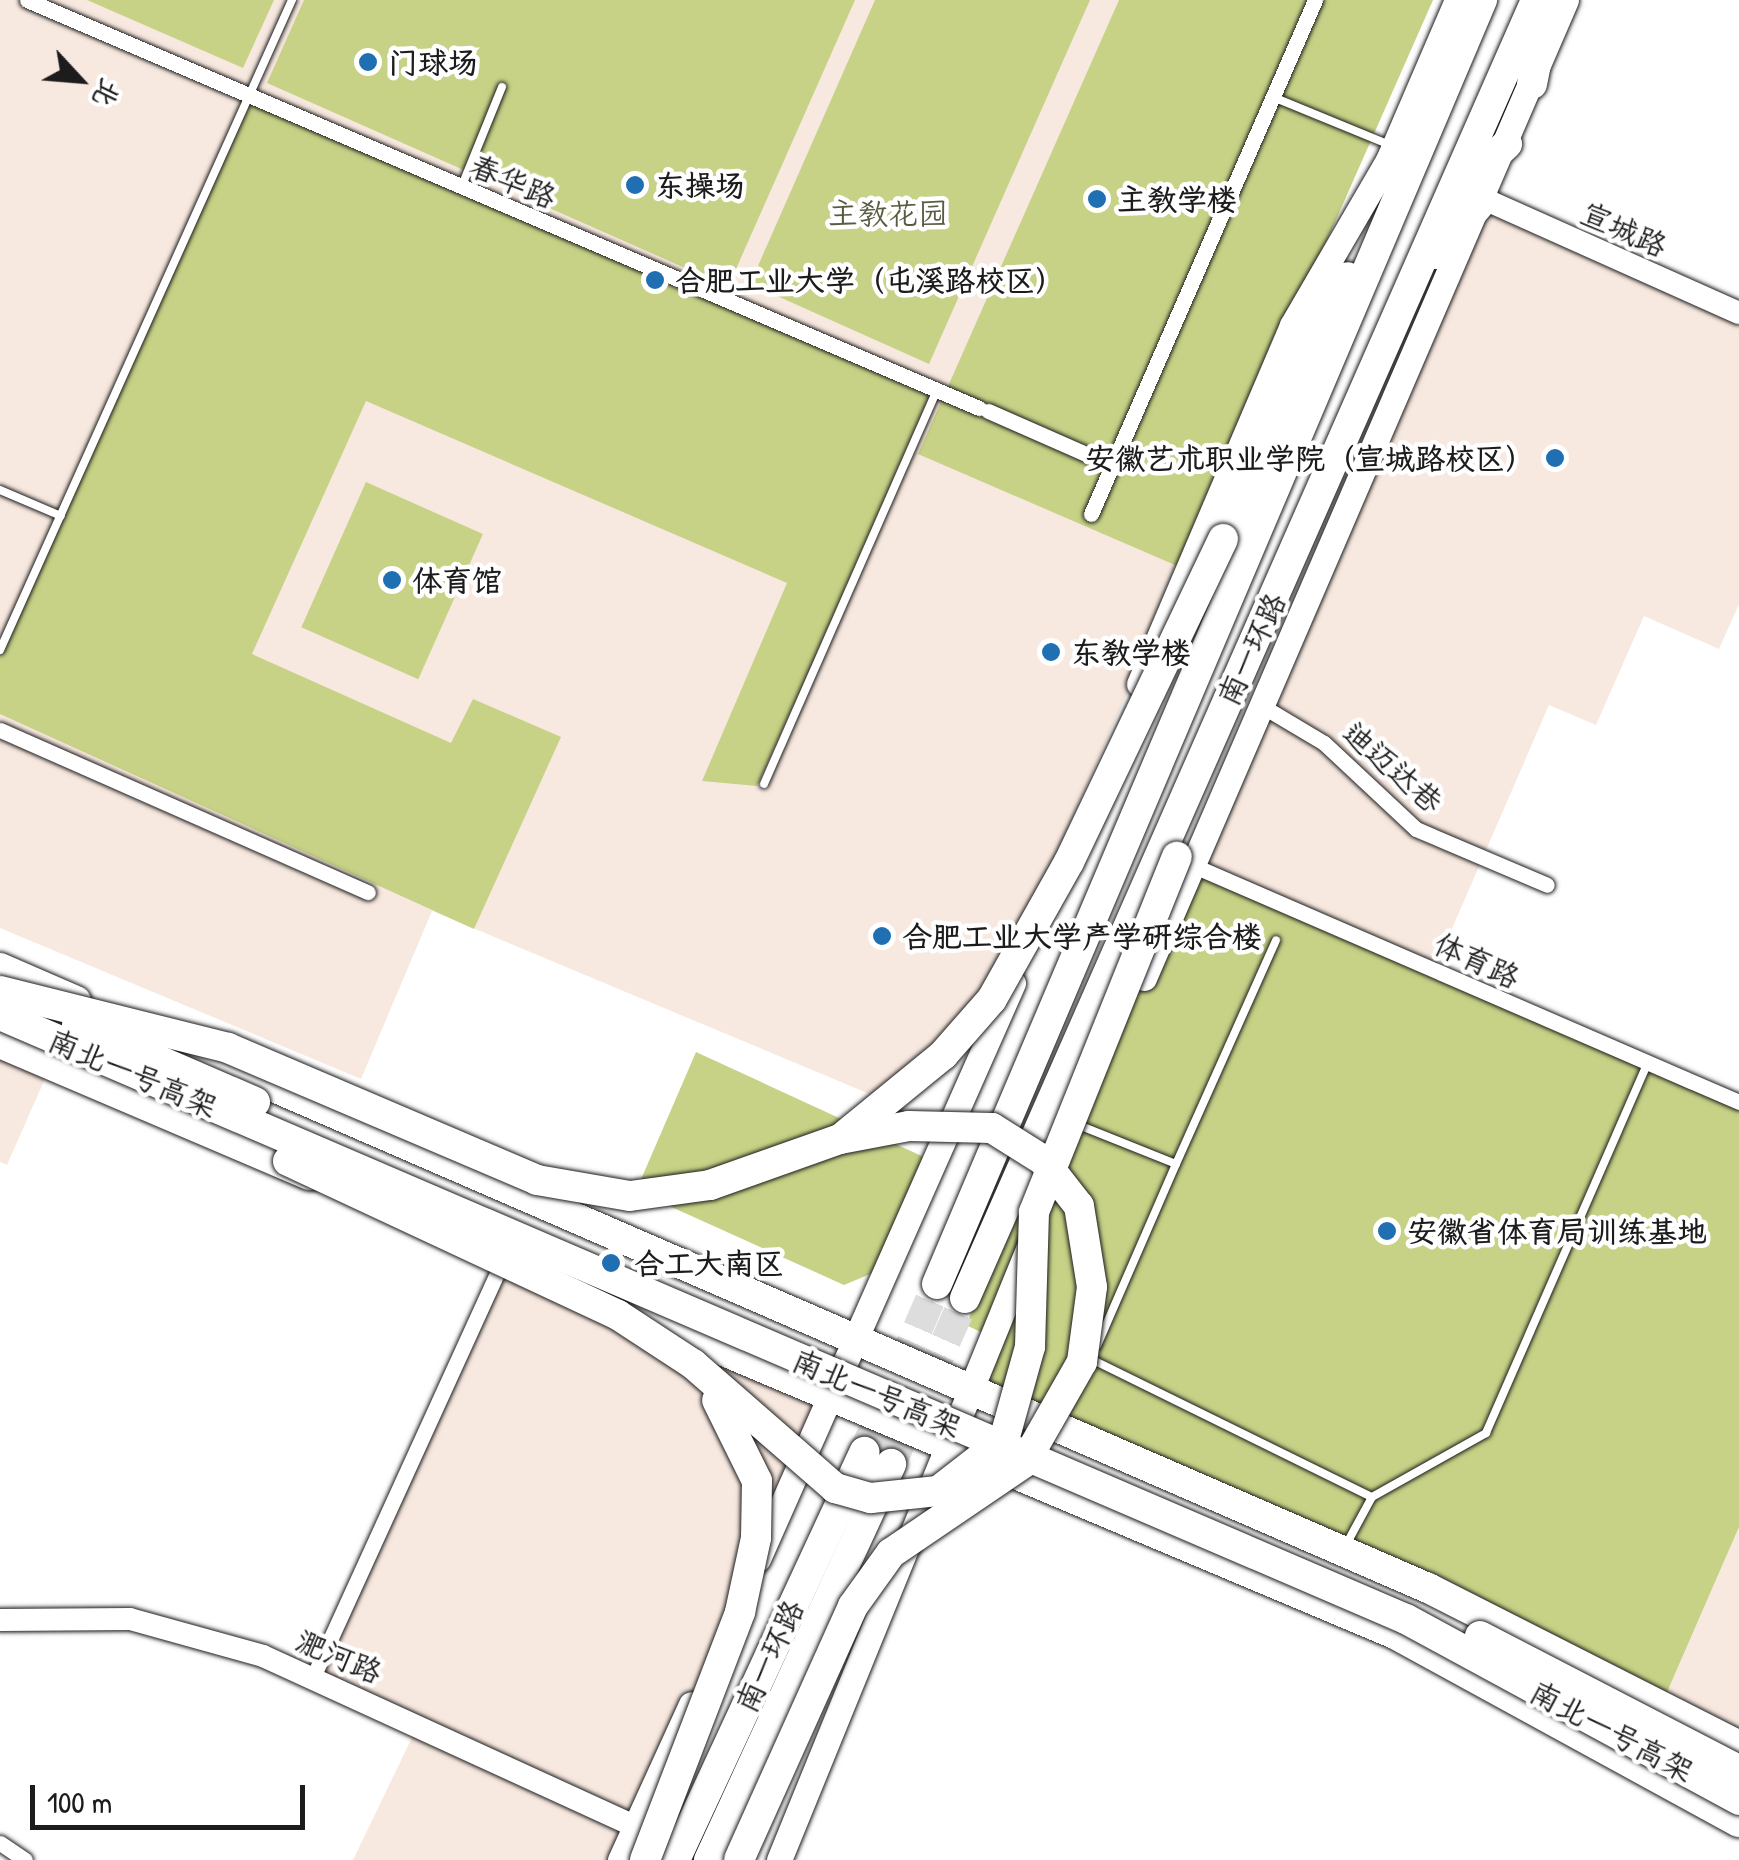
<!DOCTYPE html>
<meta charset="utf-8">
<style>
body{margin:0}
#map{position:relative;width:1739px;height:1860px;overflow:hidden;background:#fff;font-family:"Patrick Hand","LXGW WenKai TC",sans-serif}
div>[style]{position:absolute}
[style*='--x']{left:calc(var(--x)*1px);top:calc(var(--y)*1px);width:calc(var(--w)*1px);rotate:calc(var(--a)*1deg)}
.built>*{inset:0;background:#f8e9e0}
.green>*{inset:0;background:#c7d286;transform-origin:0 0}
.highway-tunnel>*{height:30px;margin-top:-15px;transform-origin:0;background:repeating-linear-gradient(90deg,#ddd 0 30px,transparent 0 45px)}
.roads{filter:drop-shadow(0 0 2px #1c1c1c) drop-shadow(0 0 2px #1c1c1c)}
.lane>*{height:8px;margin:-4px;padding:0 4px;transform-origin:4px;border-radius:4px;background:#fff}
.street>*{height:15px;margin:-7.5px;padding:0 7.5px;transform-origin:7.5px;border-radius:7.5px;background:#fff}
.secondary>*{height:22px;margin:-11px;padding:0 11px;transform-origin:11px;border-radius:11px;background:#fff}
.primary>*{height:25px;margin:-12.5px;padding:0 12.5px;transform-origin:12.5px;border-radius:12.5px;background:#fff}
.highway>*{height:30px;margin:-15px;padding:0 15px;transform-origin:15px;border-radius:15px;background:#fff}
.bridges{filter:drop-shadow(0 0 2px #1c1c1c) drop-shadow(0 0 2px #1c1c1c)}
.highway-bridge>*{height:30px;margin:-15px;padding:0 15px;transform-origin:15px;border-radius:15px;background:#fff}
.dots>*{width:28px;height:28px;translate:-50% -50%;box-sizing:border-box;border:5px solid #fff;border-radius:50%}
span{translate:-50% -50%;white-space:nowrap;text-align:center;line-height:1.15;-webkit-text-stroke:9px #fff;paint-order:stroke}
.poi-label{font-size:30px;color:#1c1c1c;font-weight:700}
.left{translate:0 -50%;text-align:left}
.right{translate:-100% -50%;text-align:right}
.street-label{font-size:30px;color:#1c1c1c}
.park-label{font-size:30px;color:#585c41}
.north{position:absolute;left:30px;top:30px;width:100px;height:100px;-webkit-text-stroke:8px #fff;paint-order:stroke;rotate:116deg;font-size:28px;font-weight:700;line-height:40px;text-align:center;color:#1c1c1c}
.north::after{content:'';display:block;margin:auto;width:35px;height:45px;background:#1c1c1c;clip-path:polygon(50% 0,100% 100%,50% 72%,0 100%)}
.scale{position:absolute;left:30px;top:1785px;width:275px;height:45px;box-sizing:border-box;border:5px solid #1c1c1c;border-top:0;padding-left:12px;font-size:30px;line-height:35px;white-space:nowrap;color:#1c1c1c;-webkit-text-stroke:8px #fff;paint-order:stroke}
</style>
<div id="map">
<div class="built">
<i style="clip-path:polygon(0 0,1433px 0,974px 1041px,872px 1095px,432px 911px,361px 1079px,0 928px)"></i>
<i style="clip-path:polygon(1484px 199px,1739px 313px,1739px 604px,1719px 649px,1644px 616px,1596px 725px,1549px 705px,1434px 970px,1192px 865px)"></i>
<i style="clip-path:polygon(0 1043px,51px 1065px,7px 1165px,0 1162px)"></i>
<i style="clip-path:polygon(504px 1258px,834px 1398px,620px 1860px,353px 1860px,419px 1723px,313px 1677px)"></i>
<i style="clip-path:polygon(1739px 1527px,1739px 1746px,1661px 1706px)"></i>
</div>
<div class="green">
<i style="clip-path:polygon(87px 0,274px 0,243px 68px)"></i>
<i style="clip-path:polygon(304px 0,855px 0,728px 287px,267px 83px)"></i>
<i style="clip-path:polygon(875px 0,1090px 0,929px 364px,750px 284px)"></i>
<i style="clip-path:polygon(1119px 0,1433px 0,1182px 568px,918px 454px)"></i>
<i style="clip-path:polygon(249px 97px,937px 390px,757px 786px,702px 781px,787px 583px,366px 401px,252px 654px,451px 743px,473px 699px,561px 737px,474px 929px,0 714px,0 648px)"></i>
<i style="left:366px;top:482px;width:128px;height:159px;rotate:24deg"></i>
<i style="clip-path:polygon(1165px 859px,1739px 1102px,1739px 1527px,1661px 1706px,970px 1389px,991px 1337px,966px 1325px)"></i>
<i style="clip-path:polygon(696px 1052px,926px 1158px,880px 1270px,844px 1285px,636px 1191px)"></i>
</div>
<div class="highway-tunnel">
<i style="--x:864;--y:1452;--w:183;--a:-66.5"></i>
<i style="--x:891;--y:1464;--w:182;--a:-66"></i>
</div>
<div class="roads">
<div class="lane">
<i style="--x:1273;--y:97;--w:126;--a:22.3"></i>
<i style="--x:461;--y:188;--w:109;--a:-67.9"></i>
<i style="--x:0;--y:490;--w:66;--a:23.1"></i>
<i style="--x:0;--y:650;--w:713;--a:-65.81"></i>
<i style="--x:764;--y:784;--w:430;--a:-66.3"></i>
<i style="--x:1081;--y:1126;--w:102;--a:21.8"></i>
<i style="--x:1176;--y:1164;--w:198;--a:113.5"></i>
<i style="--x:1176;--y:1164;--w:245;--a:-65.9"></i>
<i style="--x:1091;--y:1359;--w:313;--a:26.2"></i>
<i style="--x:1347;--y:1543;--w:52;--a:-61.5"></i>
<i style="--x:1372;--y:1497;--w:131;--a:-29.3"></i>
<i style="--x:1486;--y:1433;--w:402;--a:-66.4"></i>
</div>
<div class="street">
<i style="--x:27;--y:0;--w:1036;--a:23.2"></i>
<i style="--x:988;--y:411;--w:137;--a:23.7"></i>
<i style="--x:1091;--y:514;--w:561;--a:-66.45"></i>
<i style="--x:1262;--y:706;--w:72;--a:30.8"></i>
<i style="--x:1324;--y:743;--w:126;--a:43.1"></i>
<i style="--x:1416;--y:829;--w:142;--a:23.1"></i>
<i style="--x:0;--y:730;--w:402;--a:23.8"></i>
<i style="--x:1192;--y:865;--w:596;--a:23.43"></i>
<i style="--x:313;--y:1677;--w:460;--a:-65.5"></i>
<i style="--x:0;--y:1843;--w:30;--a:34"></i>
</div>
<div class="secondary">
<i style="--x:1484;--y:199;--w:279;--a:24.1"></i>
<i style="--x:0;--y:1620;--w:130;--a:-0.4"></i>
<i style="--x:130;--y:1619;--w:138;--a:15.5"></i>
<i style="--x:263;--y:1656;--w:409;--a:24.6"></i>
</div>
<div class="primary">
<i style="--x:1139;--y:684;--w:390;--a:-66.9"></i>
<i style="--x:1292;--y:325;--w:191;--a:-59.8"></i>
<i style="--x:1388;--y:160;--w:174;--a:-66.7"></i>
<i style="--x:1144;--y:978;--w:1065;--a:-66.66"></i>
<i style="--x:758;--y:1559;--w:630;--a:-66.12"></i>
<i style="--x:620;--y:1860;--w:171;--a:-65.5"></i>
<i style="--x:779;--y:1860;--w:665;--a:-67.83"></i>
</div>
<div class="highway">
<i style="--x:1532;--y:84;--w:83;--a:-78.8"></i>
<i style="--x:1463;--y:186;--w:61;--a:-43.7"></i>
<i style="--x:1437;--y:254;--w:72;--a:-49.5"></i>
<i style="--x:1223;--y:539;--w:165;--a:-67.5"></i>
<i style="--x:1286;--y:387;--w:126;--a:-60.6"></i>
<i style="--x:0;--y:968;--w:83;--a:23.5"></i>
<i style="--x:168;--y:1041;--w:1374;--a:23.47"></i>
<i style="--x:1428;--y:1588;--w:349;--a:26.9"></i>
<i style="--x:0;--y:1043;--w:337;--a:23.1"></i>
<i style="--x:937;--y:1284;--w:1395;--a:-67"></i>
<i style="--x:965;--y:1298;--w:1418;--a:-66.25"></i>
<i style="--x:624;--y:1309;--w:837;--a:22.86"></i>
<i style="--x:1395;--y:1634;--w:392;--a:28.7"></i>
<i style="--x:675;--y:1860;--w:450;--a:-65.1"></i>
<i style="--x:709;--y:1860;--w:436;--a:-65.3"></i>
</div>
</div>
<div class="bridges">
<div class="highway-bridge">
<i style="--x:0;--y:991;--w:235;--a:14"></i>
<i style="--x:228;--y:1048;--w:336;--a:23.1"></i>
<i style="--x:537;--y:1180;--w:94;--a:9.8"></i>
<i style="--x:630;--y:1196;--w:81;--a:-7.8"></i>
<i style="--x:710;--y:1185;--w:138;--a:-19.5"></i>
<i style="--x:840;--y:1139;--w:70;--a:-10.7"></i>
<i style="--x:909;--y:1126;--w:83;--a:1.4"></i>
<i style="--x:992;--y:1128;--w:60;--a:32.1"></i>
<i style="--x:1043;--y:1160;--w:58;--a:52"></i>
<i style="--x:1079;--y:1206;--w:82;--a:80.9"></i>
<i style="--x:1092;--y:1287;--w:76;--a:97.6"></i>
<i style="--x:1082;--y:1362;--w:115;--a:119.7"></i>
<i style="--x:1025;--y:1462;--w:162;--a:145.8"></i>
<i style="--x:891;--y:1553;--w:65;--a:125.6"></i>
<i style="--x:853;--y:1606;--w:278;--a:114.2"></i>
<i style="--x:0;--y:1015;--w:1530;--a:23.25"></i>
<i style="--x:1406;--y:1619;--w:379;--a:28.5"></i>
<i style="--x:77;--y:1025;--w:194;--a:23.4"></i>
<i style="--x:845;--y:1135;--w:127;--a:-39.2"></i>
<i style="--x:943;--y:1055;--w:74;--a:-48.8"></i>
<i style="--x:992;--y:999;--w:157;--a:-60.7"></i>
<i style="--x:1069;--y:862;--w:358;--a:-64.5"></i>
<i style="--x:288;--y:1161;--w:364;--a:25"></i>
<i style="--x:618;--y:1315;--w:90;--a:33.2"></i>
<i style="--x:693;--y:1364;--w:189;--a:41.1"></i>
<i style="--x:835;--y:1488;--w:37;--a:16"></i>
<i style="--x:871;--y:1498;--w:67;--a:-6"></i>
<i style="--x:938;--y:1491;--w:83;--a:-37.7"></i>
<i style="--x:1004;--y:1440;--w:97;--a:-74.4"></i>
<i style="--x:1030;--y:1347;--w:135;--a:-88.3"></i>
<i style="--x:1034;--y:1212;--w:383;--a:-68.1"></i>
<i style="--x:1480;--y:1636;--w:292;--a:27.4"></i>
<i style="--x:645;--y:1860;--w:266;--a:-69"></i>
<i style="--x:740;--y:1612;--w:76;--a:-77.8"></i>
<i style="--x:756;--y:1538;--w:57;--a:-89"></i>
<i style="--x:757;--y:1481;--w:90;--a:-116.3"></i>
</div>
</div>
<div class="dots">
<i style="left:368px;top:62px;background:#1f6fb2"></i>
<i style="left:635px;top:185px;background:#1f6fb2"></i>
<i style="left:1097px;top:199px;background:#1f6fb2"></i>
<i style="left:655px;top:280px;background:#1f6fb2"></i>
<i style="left:1555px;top:458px;background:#1f6fb2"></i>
<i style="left:392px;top:580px;background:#1f6fb2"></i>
<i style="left:1051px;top:652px;background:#1f6fb2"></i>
<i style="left:882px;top:936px;background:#1f6fb2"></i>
<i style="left:1387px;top:1231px;background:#1f6fb2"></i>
<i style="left:611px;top:1263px;background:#1f6fb2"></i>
</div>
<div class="poi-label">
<span class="left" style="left:388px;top:62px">门球场</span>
<span class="left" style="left:655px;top:185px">东操场</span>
<span class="left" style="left:1117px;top:199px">主教学楼</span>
<span class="left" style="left:675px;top:280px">合肥工业大学（屯溪路校区）</span>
<span class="right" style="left:1535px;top:458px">安徽艺术职业学院（宣城路校区）</span>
<span class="left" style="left:412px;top:580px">体育馆</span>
<span class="left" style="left:1071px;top:652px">东教学楼</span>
<span class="left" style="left:902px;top:936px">合肥工业大学产学研综合楼</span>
<span class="left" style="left:1407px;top:1231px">安徽省体育局训练基地</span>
<span class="left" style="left:634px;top:1263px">合工大南区</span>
</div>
<div class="street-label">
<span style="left:513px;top:181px;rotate:23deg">春华路</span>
<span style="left:1624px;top:229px;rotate:24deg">宣城路</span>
<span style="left:1251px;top:649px;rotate:-65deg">南一环路</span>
<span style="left:1393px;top:767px;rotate:41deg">迪迈达巷</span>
<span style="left:1477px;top:960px;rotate:25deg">体育路</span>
<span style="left:133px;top:1073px;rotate:23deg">南北一号高架</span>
<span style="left:877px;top:1393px;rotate:23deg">南北一号高架</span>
<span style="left:339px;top:1656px;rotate:23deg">淝河路</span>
<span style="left:769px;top:1656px;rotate:-65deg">南一环路</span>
<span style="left:1612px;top:1731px;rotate:28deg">南北一号高架</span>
</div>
<div class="park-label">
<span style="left:888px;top:213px">主教花园</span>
</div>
<div class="north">北</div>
<div class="scale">100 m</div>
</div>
